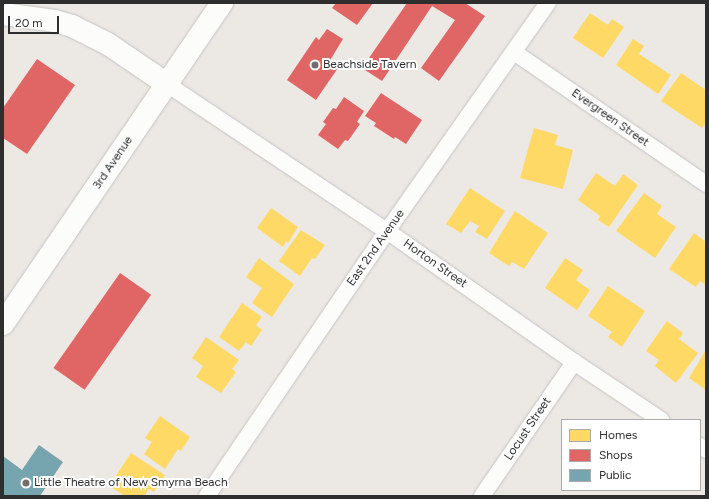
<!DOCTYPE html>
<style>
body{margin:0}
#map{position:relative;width:709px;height:499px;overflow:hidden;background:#ece8e4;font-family:Figtree,sans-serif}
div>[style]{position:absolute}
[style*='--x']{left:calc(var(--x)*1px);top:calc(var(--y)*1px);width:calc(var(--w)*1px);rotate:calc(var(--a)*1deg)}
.homes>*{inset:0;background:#ffd966}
.shops>*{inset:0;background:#e06666;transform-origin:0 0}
.public>*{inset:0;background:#76a5af}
.roads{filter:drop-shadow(0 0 1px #c5c4c5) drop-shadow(0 0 1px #c5c4c5)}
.street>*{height:16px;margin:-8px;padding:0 8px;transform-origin:8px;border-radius:8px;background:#fcfcfb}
.secondary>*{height:22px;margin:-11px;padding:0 11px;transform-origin:11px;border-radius:11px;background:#fcfcfb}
.dots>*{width:11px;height:11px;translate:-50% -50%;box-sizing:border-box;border:2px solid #fff;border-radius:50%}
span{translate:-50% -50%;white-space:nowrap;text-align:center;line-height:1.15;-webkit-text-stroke:4px #fff;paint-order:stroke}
.poi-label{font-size:12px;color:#2e2e2e}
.left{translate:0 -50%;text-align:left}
.street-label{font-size:12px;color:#2e2e2e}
.frame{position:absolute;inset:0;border:4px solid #2e2e2e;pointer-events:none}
.legend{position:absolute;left:561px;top:419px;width:140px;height:72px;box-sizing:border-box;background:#fff;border:1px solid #ababab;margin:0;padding:5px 7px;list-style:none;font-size:12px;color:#2e2e2e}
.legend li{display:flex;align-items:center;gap:8px;height:20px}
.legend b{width:20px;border:1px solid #ababab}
.scale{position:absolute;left:8px;top:16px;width:51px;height:18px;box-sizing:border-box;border:2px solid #2e2e2e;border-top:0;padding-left:5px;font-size:12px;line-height:14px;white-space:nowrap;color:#2e2e2e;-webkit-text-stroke:3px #fff;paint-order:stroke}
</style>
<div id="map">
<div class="homes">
<i style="clip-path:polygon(590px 13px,608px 25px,612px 19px,624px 27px,603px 58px,573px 38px)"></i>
<i style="clip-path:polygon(633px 39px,644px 46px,639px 54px,671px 75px,658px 94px,616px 65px)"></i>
<i style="clip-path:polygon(681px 73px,706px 90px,706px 123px,702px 128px,661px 101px)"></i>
<i style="clip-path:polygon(534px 128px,558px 135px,555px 145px,573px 150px,563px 189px,520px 178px)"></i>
<i style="clip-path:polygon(596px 173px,615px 186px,623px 174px,638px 185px,609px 227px,598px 220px,600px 216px,578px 200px)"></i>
<i style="clip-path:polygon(470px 188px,505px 211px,487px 239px,475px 232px,479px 226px,470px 221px,461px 233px,446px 224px)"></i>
<i style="clip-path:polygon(644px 193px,662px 206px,657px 214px,676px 227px,655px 258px,616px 231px)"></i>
<i style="clip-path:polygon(271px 208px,298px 227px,288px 243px,286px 241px,283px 247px,257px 228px)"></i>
<i style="clip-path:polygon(515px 211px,548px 233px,524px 269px,512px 262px,509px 266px,489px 253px)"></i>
<i style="clip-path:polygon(301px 230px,325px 245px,315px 259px,312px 258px,300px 276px,279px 261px)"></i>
<i style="clip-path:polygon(694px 233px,706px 242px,706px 285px,700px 281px,696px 287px,669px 269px)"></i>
<i style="clip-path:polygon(259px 258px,294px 284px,272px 317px,252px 303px,262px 288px,246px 277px)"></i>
<i style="clip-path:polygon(565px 258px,583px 270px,576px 280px,590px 290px,577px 310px,545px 288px)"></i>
<i style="clip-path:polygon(608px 286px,645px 311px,622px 347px,608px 337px,612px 332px,588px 316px)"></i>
<i style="clip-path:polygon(242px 303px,262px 317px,256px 325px,262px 330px,251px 346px,246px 342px,239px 351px,219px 337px)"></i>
<i style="clip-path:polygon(667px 321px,683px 333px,679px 339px,698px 353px,676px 383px,655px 366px,659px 360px,646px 351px)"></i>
<i style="clip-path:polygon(206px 337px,239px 360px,232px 369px,236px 372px,221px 393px,196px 377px,203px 366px,192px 358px)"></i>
<i style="clip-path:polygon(706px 350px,706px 390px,689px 378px)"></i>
<i style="clip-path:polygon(160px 416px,190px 437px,181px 451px,178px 449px,165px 469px,144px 454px,152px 442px,145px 438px)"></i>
<i style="clip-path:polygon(131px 453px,165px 475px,154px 492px,149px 489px,144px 496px,125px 496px,109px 486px)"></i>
</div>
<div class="shops">
<i style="clip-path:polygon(336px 3px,373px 3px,357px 25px,332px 8px)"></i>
<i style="clip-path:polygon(407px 3px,465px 3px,485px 16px,439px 81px,421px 68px,455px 20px,432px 6px,382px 81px,362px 68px)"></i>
<i style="clip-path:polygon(327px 29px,343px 39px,329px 62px,338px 68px,316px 100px,287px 80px,316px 37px,319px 40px)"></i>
<i style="clip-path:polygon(37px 59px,75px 85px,27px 154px,3px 138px,3px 108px)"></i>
<i style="clip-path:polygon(381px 93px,422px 120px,406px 144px,395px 137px,394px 139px,374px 126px,376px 123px,365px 116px)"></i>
<i style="clip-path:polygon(344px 97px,364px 111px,357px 122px,360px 124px,348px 141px,345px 140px,338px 149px,318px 135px,326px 124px,323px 122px,333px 108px,336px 109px)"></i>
<i style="left:120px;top:273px;width:38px;height:116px;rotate:35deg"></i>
</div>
<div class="public">
<i style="clip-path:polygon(39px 445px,63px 462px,40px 496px,3px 496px,3px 456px,22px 470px)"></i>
</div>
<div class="roads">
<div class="street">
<i style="--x:514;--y:52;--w:233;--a:34.5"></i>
<i style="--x:167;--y:84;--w:265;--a:33.8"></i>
<i style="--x:387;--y:231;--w:228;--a:35"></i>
<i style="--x:574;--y:362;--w:105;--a:33.7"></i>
<i style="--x:700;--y:446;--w:7;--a:34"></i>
<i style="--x:207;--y:496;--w:320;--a:-55.8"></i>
<i style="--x:387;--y:231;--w:279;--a:-54.8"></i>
<i style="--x:482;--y:496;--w:163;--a:-55.5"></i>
</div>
<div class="secondary">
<i style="--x:3;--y:14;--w:52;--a:7.7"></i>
<i style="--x:55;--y:21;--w:18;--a:16"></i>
<i style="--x:72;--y:26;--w:40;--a:26.6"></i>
<i style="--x:108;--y:44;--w:71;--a:34.1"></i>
<i style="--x:3;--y:324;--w:389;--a:-55.7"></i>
</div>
</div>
<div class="dots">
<i style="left:315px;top:65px;background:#706f6e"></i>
<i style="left:26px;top:483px;background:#706f6e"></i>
</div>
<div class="poi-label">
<span class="left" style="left:323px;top:65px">Beachside Tavern</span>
<span class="left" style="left:34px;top:483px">Little Theatre of New Smyrna Beach</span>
</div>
<div class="street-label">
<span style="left:610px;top:118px;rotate:35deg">Evergreen Street</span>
<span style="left:113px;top:163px;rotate:-56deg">3rd Avenue</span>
<span style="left:376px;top:248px;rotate:-55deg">East 2nd Avenue</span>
<span style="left:435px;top:264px;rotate:35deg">Horton Street</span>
<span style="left:528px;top:429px;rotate:-56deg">Locust Street</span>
</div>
<div class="frame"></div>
<ul class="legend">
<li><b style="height:11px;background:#ffd966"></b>Homes</li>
<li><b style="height:11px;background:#e06666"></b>Shops</li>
<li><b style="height:11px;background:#76a5af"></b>Public</li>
</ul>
<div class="scale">20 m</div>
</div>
